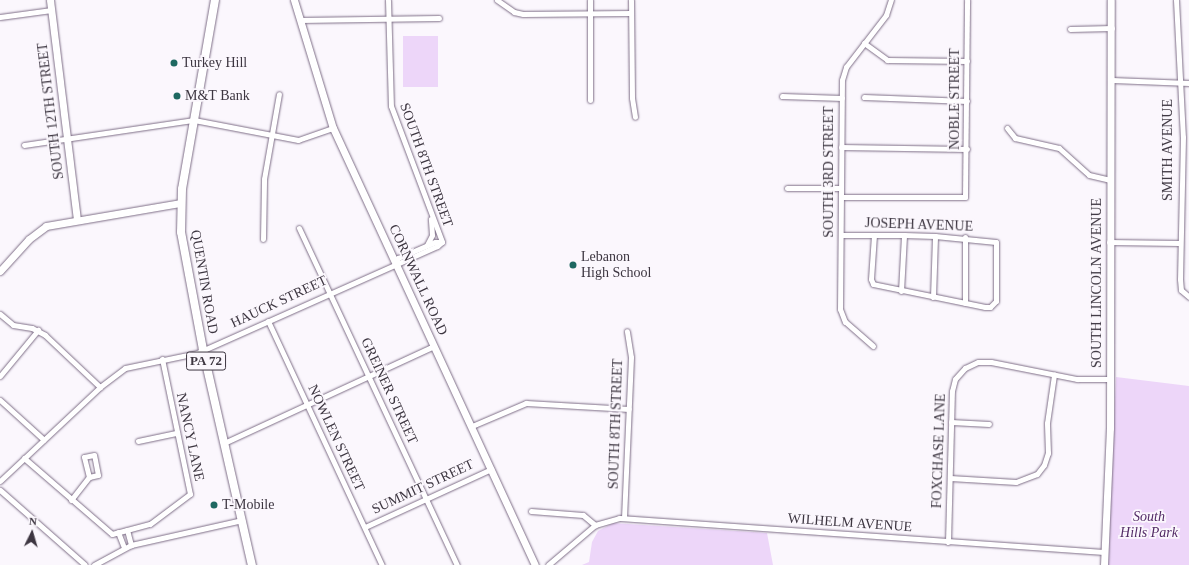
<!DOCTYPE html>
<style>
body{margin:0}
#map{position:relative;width:1189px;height:565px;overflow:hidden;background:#fbf7fd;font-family:"Times New Roman",serif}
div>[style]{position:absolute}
.green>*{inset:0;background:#edd6f9;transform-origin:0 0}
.roads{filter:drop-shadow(0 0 1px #7e6e87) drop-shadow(0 0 1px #7e6e87)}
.minor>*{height:5px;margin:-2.5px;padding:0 2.5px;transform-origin:2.5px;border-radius:2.5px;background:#fff}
.major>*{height:7px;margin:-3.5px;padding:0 3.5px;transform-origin:3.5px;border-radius:3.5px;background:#fff}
.highway>*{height:8px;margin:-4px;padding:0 4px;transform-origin:4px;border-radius:4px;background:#fff}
.dots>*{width:11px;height:11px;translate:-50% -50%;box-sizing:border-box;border:2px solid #fbf7fd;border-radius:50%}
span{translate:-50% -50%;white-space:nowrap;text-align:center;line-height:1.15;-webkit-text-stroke:3.5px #fbf7fd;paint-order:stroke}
.shield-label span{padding:1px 3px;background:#fbf7fd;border:1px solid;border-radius:3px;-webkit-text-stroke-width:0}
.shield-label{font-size:13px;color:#3d3641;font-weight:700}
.poi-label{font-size:14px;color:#3d3641}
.left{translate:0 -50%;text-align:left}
.street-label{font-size:14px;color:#3d3641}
.park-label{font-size:14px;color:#522a65;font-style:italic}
.north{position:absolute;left:12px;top:513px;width:40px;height:40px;-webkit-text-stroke:3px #fbf7fd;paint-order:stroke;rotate:5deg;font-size:11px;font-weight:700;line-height:16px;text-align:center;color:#3d3641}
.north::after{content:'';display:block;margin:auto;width:14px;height:18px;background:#3d3641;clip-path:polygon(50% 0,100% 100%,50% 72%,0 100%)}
</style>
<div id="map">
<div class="green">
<i style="left:403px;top:36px;width:35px;height:51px"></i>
<i style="clip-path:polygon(1116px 377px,1189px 386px,1189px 565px,1108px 565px)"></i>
<i style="clip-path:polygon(613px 523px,767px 533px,773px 565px,582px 565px,589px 562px,592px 542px,598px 531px)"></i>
</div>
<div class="roads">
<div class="minor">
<i style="left:388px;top:0;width:106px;rotate:88.4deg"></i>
<i style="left:391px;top:106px;width:145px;rotate:69.4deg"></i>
<i style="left:497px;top:0;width:21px;rotate:35deg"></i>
<i style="left:514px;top:12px;width:9px;rotate:13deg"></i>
<i style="left:523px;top:14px;width:108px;rotate:-0.5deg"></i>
<i style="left:631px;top:0;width:98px;rotate:89.4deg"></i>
<i style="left:632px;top:98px;width:19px;rotate:81deg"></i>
<i style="left:1176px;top:0;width:137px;rotate:87.1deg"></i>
<i style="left:1183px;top:137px;width:142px;rotate:91.2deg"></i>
<i style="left:1180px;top:279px;width:11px;rotate:85deg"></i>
<i style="left:1181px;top:290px;width:11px;rotate:41deg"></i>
<i style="left:0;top:17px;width:52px;rotate:-7.7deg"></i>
<i style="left:300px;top:20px;width:139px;rotate:-0.8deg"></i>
<i style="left:1070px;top:29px;width:42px;rotate:-1.4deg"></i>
<i style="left:864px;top:43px;width:29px;rotate:36deg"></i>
<i style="left:887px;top:60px;width:80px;rotate:0.7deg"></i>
<i style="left:1112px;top:80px;width:77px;rotate:2.2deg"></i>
<i style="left:782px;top:96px;width:60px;rotate:1.9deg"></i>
<i style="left:864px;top:97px;width:103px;rotate:2.2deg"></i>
<i style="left:590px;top:100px;width:100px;rotate:-90deg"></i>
<i style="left:1007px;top:128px;width:13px;rotate:51deg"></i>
<i style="left:1015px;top:138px;width:45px;rotate:12.8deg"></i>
<i style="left:1059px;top:148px;width:40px;rotate:42deg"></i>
<i style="left:1089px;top:175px;width:22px;rotate:13deg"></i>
<i style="left:24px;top:145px;width:172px;rotate:-8.4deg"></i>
<i style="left:194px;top:120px;width:106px;rotate:10.9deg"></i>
<i style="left:298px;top:140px;width:37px;rotate:-19deg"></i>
<i style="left:841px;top:147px;width:126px;rotate:0.9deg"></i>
<i style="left:787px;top:188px;width:54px"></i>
<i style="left:841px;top:197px;width:124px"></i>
<i style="left:965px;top:197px;width:197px;rotate:-89.4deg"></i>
<i style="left:299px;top:228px;width:372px;rotate:64.9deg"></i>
<i style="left:841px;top:235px;width:63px"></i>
<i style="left:904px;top:235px;width:31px;rotate:2deg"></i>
<i style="left:935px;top:236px;width:61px;rotate:5.6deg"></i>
<i style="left:996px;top:242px;width:59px;rotate:90deg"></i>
<i style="left:996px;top:301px;width:8px;rotate:135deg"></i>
<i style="left:990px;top:307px;width:5px;rotate:180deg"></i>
<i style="left:985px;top:307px;width:114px;rotate:-168.4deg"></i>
<i style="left:873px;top:284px;width:5px;rotate:-112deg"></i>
<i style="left:871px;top:279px;width:44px;rotate:-86.1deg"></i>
<i style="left:263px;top:239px;width:60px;rotate:-89deg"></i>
<i style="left:264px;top:179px;width:86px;rotate:-80deg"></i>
<i style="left:1109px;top:242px;width:70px;rotate:0.8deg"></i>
<i style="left:427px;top:245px;width:11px;rotate:-63deg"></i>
<i style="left:432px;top:235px;width:16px;rotate:-94deg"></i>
<i style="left:395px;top:262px;width:5px;rotate:-53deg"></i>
<i style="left:398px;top:258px;width:40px;rotate:-23.4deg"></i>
<i style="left:435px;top:242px;width:7px"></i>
<i style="left:901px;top:291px;width:56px;rotate:-86.9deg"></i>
<i style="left:933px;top:297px;width:61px;rotate:-88.1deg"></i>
<i style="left:965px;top:303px;width:66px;rotate:-90deg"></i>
<i style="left:0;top:314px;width:17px;rotate:40deg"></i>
<i style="left:13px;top:325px;width:19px;rotate:9deg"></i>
<i style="left:32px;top:328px;width:15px;rotate:28deg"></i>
<i style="left:45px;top:335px;width:76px;rotate:43.4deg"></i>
<i style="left:268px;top:321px;width:269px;rotate:65deg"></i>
<i style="left:873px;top:346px;width:37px;rotate:-139deg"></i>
<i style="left:845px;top:322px;width:14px;rotate:-111deg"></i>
<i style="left:840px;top:309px;width:229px;rotate:-89.5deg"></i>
<i style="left:842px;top:80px;width:14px;rotate:-73deg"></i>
<i style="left:846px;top:67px;width:66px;rotate:-52.4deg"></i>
<i style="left:886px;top:15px;width:16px;rotate:-72deg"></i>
<i style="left:0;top:376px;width:60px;rotate:-50.4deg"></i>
<i style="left:0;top:400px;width:59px;rotate:42.3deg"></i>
<i style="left:951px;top:422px;width:38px;rotate:3deg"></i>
<i style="left:472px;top:426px;width:59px;rotate:-23.1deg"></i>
<i style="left:526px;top:403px;width:103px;rotate:3.3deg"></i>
<i style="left:138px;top:441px;width:40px;rotate:-12deg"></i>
<i style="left:224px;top:443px;width:231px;rotate:-24.8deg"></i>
<i style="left:24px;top:458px;width:116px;rotate:40.8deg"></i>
<i style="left:112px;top:534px;width:39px;rotate:-15deg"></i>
<i style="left:150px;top:524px;width:50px;rotate:-36.9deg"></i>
<i style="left:190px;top:494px;width:138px;rotate:-101.7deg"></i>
<i style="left:950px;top:478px;width:66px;rotate:3.5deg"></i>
<i style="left:1016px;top:482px;width:22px;rotate:-21deg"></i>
<i style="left:1037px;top:474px;width:11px;rotate:-52deg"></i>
<i style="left:1044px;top:465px;width:13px;rotate:-72deg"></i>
<i style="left:1048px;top:453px;width:30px;rotate:-92deg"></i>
<i style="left:1047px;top:423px;width:49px;rotate:-81.7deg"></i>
<i style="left:0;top:481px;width:137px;rotate:-43.2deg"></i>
<i style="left:100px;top:387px;width:31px;rotate:-37deg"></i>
<i style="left:125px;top:368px;width:74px;rotate:-11.8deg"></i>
<i style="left:197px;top:353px;width:263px;rotate:-24deg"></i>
<i style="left:437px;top:246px;width:6px;rotate:-39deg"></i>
<i style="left:0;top:490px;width:113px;rotate:41.4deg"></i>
<i style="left:71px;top:500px;width:29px;rotate:-52deg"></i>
<i style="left:89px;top:477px;width:9px;rotate:-13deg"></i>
<i style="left:98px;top:475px;width:20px;rotate:-101deg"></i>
<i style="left:94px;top:455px;width:10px;rotate:169deg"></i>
<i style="left:84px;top:457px;width:21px;rotate:76deg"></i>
<i style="left:531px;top:511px;width:52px;rotate:4.4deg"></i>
<i style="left:583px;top:515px;width:16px;rotate:40deg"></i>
<i style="left:624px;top:518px;width:161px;rotate:-87.5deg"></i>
<i style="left:631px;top:357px;width:26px;rotate:-99deg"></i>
<i style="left:365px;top:527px;width:139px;rotate:-24.7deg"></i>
<i style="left:127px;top:530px;width:16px;rotate:75deg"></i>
<i style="left:118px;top:532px;width:17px;rotate:69deg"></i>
<i style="left:948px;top:542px;width:151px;rotate:-88.5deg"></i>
<i style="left:952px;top:391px;width:12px;rotate:-76deg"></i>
<i style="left:955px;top:379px;width:15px;rotate:-48deg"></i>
<i style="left:965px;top:368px;width:14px;rotate:-25deg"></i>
<i style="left:978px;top:362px;width:13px"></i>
<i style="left:991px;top:362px;width:88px;rotate:11.2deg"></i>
<i style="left:1077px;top:379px;width:33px"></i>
<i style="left:94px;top:565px;width:42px;rotate:-28.4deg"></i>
<i style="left:131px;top:545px;width:114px;rotate:-12.7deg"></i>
<i style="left:548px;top:565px;width:62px;rotate:-40.4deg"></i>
<i style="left:595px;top:525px;width:25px;rotate:-16deg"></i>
<i style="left:619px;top:518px;width:487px;rotate:4deg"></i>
</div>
<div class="major">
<i style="left:50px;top:0;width:221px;rotate:83deg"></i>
<i style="left:294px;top:0;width:134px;rotate:73.1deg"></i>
<i style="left:333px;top:128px;width:481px;rotate:65.2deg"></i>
<i style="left:0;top:271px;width:43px;rotate:-47.8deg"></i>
<i style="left:29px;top:239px;width:21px;rotate:-37deg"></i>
<i style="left:46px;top:226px;width:137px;rotate:-9.7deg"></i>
<i style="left:1104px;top:565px;width:137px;rotate:-87.5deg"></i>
<i style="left:1110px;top:428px;width:428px;rotate:-89.9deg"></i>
</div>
<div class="highway">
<i style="left:215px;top:0;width:192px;rotate:99.9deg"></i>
<i style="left:182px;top:189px;width:43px;rotate:91.3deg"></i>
<i style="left:181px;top:232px;width:120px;rotate:79.4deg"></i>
<i style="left:203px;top:350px;width:221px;rotate:77.2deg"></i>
</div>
</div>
<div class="dots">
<i style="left:174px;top:63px;background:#1e6861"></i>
<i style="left:177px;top:96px;background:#1e6861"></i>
<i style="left:573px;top:265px;background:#1e6861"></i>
<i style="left:214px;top:505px;background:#1e6861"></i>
</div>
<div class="shield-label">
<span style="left:206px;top:361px">PA 72</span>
</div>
<div class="poi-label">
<span class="left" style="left:182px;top:63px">Turkey Hill</span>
<span class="left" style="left:185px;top:96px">M&amp;T Bank</span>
<span class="left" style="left:581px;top:265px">Lebanon<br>High School</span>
<span class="left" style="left:222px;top:505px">T-Mobile</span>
</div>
<div class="street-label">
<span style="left:955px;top:99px;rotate:-90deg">NOBLE STREET</span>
<span style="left:51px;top:111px;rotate:-97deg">SOUTH 12TH STREET</span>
<span style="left:1168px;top:150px;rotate:-90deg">SMITH AVENUE</span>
<span style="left:426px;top:165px;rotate:70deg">SOUTH 8TH STREET</span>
<span style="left:829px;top:172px;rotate:-90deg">SOUTH 3RD STREET</span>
<span style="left:919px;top:225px;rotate:2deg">JOSEPH AVENUE</span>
<span style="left:418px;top:280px;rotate:65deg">CORNWALL ROAD</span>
<span style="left:204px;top:282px;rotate:80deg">QUENTIN ROAD</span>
<span style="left:1097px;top:283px;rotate:-90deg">SOUTH LINCOLN AVENUE</span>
<span style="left:279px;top:302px;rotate:-25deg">HAUCK STREET</span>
<span style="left:389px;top:391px;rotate:65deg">GREINER STREET</span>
<span style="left:616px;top:424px;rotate:-88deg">SOUTH 8TH STREET</span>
<span style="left:190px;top:437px;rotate:78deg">NANCY LANE</span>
<span style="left:336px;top:438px;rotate:65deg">NOWLEN STREET</span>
<span style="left:939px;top:451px;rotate:-88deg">FOXCHASE LANE</span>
<span style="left:423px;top:487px;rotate:-25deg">SUMMIT STREET</span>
<span style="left:850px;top:523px;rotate:4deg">WILHELM AVENUE</span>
</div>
<div class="park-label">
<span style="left:1149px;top:525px">South<br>Hills Park</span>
</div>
<div class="north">N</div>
</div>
